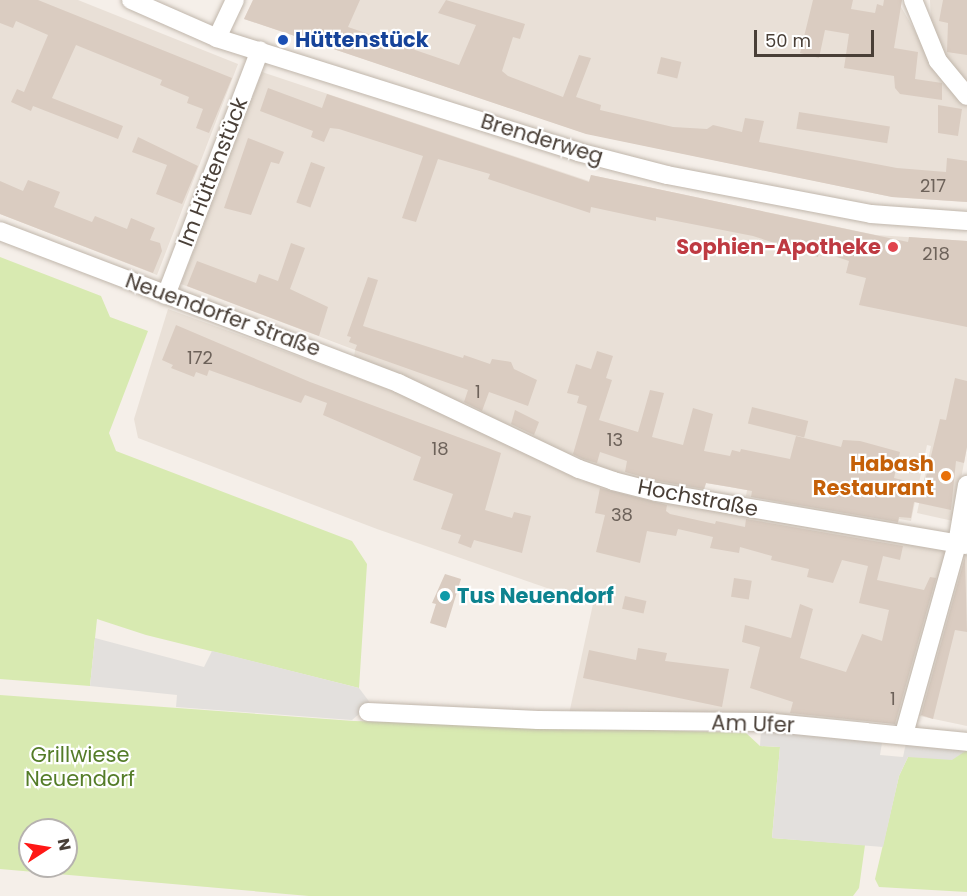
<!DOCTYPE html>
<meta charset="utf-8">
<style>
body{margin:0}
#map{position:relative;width:967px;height:896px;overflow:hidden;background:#f5efe9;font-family:Poppins,sans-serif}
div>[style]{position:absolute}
.residential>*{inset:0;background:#e9e0d7}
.green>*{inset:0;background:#d8eab1}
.parking>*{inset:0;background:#e3e0dd}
.building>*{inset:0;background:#daccc1;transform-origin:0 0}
.roads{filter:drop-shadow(0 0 2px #c0b6ab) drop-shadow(0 0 2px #c0b6ab)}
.minor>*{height:18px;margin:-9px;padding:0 9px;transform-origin:9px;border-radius:9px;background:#fff}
.dots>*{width:16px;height:16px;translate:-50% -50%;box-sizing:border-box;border:3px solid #fff;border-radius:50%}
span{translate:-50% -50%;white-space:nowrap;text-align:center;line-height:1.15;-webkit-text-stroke:4.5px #fff;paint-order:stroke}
.number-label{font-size:18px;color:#6d625a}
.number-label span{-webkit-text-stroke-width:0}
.transit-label{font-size:21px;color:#164399;font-weight:700}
.left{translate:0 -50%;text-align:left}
.street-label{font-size:21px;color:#493f37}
.health-label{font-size:21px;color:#be3a42;font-weight:700}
.right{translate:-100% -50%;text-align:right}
.food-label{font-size:21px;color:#c56008;font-weight:700}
.culture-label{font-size:21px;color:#0d838f;font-weight:700}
.park-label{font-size:21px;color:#547c28}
.north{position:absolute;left:18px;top:818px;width:60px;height:60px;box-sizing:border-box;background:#fff;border:2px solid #b6b2af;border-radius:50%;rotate:78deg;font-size:16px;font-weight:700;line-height:24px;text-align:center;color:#493f37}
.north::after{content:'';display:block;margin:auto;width:21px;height:27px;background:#ff1816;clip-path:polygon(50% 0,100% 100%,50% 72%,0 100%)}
.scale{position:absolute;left:754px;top:30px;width:120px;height:27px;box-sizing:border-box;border:3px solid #493f37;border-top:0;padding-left:8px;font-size:18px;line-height:21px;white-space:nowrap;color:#493f37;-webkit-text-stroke:4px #fff;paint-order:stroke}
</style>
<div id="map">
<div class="residential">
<i style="clip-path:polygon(0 0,78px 0,238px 64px,157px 275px,0 214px)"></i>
<i style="clip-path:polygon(253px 0,897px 0,945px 83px,967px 102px,967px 202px,892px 197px,584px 133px,244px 19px)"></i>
<i style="clip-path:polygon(930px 0,967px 0,967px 88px,950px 67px,931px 21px)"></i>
<i style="clip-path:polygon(262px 72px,589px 181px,591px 175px,876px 235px,967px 241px,967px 447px,953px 521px,917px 513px,931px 446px,927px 445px,911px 521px,899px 519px,897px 526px,746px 496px,747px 490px,706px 483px,704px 490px,658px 484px,595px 469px,394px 372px,354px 357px,355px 350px,181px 284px)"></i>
<i style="clip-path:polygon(168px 309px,407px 396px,582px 481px,870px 538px,871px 535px,947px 550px,898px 724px,754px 712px,569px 714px,593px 604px,377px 529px,138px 438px,134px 419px)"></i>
<i style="clip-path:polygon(962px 553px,967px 554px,967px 726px,915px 715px)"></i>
</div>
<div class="green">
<i style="clip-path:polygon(0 257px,101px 296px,110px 317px,148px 331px,109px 433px,116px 451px,352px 541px,367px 564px,359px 688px,146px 635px,97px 619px,90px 686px,0 679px)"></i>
<i style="clip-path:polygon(evenodd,0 695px,354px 721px,746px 733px,760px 746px,780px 747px,772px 838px,865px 845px,859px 888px,853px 896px,309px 896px,0 869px,0 695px,30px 830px,66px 830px,66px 866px,30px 866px,30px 830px)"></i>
<i style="clip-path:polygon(967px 750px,967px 892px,879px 887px,875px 879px,899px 776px,908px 757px)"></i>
</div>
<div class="parking">
<i style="clip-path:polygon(95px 638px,204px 667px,212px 651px,359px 688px,371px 704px,352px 720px,176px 707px,177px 695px,90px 686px)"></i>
<i style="clip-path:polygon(761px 729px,882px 743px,880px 755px,903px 757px,906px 743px,967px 750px,952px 760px,908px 757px,899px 776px,883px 847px,772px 838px,780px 747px,760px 746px)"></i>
</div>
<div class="building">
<i style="clip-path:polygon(0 0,38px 0,232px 78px,209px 133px,196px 128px,203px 109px,187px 103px,189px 97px,160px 85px,162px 80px,76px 45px,52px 98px,123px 126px,118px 139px,33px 106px,31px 111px,11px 102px,17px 89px,24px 92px,48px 35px,16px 21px,13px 28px,0 23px)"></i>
<i style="clip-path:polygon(253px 0,360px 0,348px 27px,459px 65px,476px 25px,438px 13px,446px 0,525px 24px,520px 39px,513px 37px,502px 71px,508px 76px,563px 97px,579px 55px,591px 58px,576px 97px,601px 105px,600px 110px,673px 127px,707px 129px,713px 125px,742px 132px,745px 118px,764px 121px,759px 142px,897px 168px,946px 172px,947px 158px,967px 161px,967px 202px,892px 197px,586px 134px,244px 19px)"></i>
<i style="clip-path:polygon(813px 0,853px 0,851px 9px,875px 13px,877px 4px,883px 6px,884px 0,902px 0,894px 48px,918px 52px,915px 79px,942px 83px,942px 100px,900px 94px,895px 88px,894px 76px,844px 68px,849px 34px,825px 30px,819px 58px,800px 53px)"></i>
<i style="clip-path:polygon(943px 0,967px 0,967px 55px,947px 52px,948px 23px,939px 21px)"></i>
<i style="left:661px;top:57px;width:21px;height:17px;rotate:14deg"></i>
<i style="clip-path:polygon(268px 88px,322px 108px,327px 94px,589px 182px,591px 175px,908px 242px,909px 237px,967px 241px,967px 327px,859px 305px,866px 278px,846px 273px,849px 261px,819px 251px,818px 257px,753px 236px,656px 217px,656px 221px,591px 207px,590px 213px,488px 179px,490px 174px,438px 159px,416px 222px,402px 218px,423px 156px,339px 129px,330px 128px,324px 142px,311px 137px,313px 131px,260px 111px)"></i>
<i style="clip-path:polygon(938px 105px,962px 109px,958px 136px,938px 133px)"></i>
<i style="left:799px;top:112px;width:92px;height:17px;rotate:9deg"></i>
<i style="clip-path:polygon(138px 137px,198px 166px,182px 204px,156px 194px,167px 165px,132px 152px)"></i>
<i style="clip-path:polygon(248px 138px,284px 152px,279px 164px,271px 162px,251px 215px,224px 208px)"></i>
<i style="left:311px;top:162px;width:15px;height:43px;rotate:20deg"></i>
<i style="clip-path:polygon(28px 180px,60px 192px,54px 207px,92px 222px,95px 216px,127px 229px,131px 218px,155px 228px,150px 240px,160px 243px,162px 251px,153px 273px,0 214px,0 181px,23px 191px)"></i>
<i style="clip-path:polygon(291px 243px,305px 248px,290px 289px,328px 307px,319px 336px,187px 286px,197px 261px,256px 283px,259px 274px,278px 281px)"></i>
<i style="clip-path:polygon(368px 277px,378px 280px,363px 326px,463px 358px,464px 355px,490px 364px,492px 359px,511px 362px,514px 369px,537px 380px,528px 406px,489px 392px,482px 411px,464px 402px,468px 390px,355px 350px,357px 345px,349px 342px,351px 337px,347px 336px)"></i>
<i style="clip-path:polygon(176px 325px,310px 382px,501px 453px,485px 510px,512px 518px,514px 512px,531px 516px,522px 553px,474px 540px,471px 548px,458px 543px,461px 535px,441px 529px,453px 494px,413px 480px,421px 457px,323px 415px,327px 403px,305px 395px,301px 403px,209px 370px,207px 376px,196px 372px,194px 377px,171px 368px,173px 365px,162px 360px)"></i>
<i style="clip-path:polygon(597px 351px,613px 356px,606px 378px,612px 380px,599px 420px,638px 432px,650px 390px,664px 393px,652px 437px,683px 445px,693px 408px,713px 414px,704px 451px,730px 456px,732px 450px,740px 452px,741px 449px,790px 459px,796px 436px,841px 447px,843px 440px,860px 441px,900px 452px,894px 478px,924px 485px,940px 419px,946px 420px,955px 378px,967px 381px,967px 447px,964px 463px,956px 461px,951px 510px,914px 502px,911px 518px,899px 517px,898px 522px,751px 497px,752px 491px,730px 487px,706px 483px,704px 489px,658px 481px,625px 472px,627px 461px,600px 452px,597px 463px,583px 459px,573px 454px,587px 406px,577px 403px,579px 396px,567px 393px,576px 364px,591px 369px)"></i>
<i style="left:752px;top:407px;width:58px;height:17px;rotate:14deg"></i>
<i style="clip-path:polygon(515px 410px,539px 422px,534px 435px,511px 424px)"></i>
<i style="clip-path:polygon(600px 488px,667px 505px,666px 511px,670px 514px,715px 524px,716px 521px,745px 527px,746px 519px,903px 546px,900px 560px,883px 556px,877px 580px,924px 590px,930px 577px,936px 578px,895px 724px,790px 713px,793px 702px,750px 688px,760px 647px,742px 642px,745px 625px,791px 638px,800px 604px,813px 609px,800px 658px,846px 672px,862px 634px,882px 641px,889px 610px,859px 603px,868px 566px,842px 560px,833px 583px,807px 577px,809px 569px,771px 560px,772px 556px,740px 547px,739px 553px,710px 548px,713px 537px,678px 529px,676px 536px,647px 531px,640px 563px,596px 552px,605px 515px,595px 513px)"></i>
<i style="clip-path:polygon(965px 557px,967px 632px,955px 630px,933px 719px,921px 715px)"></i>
<i style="clip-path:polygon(445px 574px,461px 579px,446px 628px,430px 623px,436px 604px,432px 603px)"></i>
<i style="left:734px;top:578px;width:18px;height:19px;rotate:9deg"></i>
<i style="left:625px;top:596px;width:22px;height:13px;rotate:13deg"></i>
<i style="clip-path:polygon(638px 648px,667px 653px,665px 661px,729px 669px,722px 707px,583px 678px,589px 650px,636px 660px)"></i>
</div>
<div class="roads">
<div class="minor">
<i style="left:131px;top:0;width:94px;rotate:23.8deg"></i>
<i style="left:217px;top:38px;width:379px;rotate:17.5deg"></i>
<i style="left:578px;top:152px;width:92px;rotate:14.5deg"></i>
<i style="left:667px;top:175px;width:208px;rotate:10.8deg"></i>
<i style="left:871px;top:214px;width:96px;rotate:4.2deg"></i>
<i style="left:913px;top:0;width:66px;rotate:67.7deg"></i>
<i style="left:938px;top:61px;width:45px;rotate:50.4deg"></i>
<i style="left:217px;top:38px;width:42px;rotate:-64.7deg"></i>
<i style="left:0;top:231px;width:426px;rotate:20.9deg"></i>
<i style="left:398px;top:383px;width:200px;rotate:25.4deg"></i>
<i style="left:579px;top:469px;width:36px;rotate:19deg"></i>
<i style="left:613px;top:481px;width:44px;rotate:14.3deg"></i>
<i style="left:656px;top:492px;width:315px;rotate:9.7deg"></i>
<i style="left:166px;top:295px;width:262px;rotate:-69deg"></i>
<i style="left:368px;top:712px;width:170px;rotate:2.7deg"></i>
<i style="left:538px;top:720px;width:226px;rotate:0.5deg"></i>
<i style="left:764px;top:722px;width:204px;rotate:5.6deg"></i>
<i style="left:904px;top:734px;width:197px;rotate:-74.4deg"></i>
<i style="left:957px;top:544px;width:60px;rotate:-80.4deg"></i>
</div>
</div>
<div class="dots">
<i style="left:283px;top:40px;background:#1a4fb4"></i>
<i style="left:893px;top:247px;background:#e0444e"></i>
<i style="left:946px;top:476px;background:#e8710a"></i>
<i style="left:445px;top:596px;background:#0f9aa8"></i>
</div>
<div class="number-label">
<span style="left:933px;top:186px">217</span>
<span style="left:936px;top:254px">218</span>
<span style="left:200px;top:358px">172</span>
<span style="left:478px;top:392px">1</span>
<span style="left:615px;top:440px">13</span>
<span style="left:440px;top:449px">18</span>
<span style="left:622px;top:515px">38</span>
<span style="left:893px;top:699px">1</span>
</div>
<div class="transit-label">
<span class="left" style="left:295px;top:40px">Hüttenstück</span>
</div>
<div class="street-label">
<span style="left:542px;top:139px;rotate:17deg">Brenderweg</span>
<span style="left:213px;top:172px;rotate:-69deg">Im Hüttenstück</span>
<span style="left:223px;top:315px;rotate:20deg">Neuendorfer Straße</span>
<span style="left:698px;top:498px;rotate:11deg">Hochstraße</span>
<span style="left:753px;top:724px;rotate:2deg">Am Ufer</span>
</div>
<div class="health-label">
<span class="right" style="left:881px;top:247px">Sophien-Apotheke</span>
</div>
<div class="food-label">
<span class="right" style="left:934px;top:476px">Habash<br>Restaurant</span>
</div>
<div class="culture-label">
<span class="left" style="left:457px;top:596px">Tus Neuendorf</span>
</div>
<div class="park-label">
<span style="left:80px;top:767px">Grillwiese<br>Neuendorf</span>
</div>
<div class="north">N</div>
<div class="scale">50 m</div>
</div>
